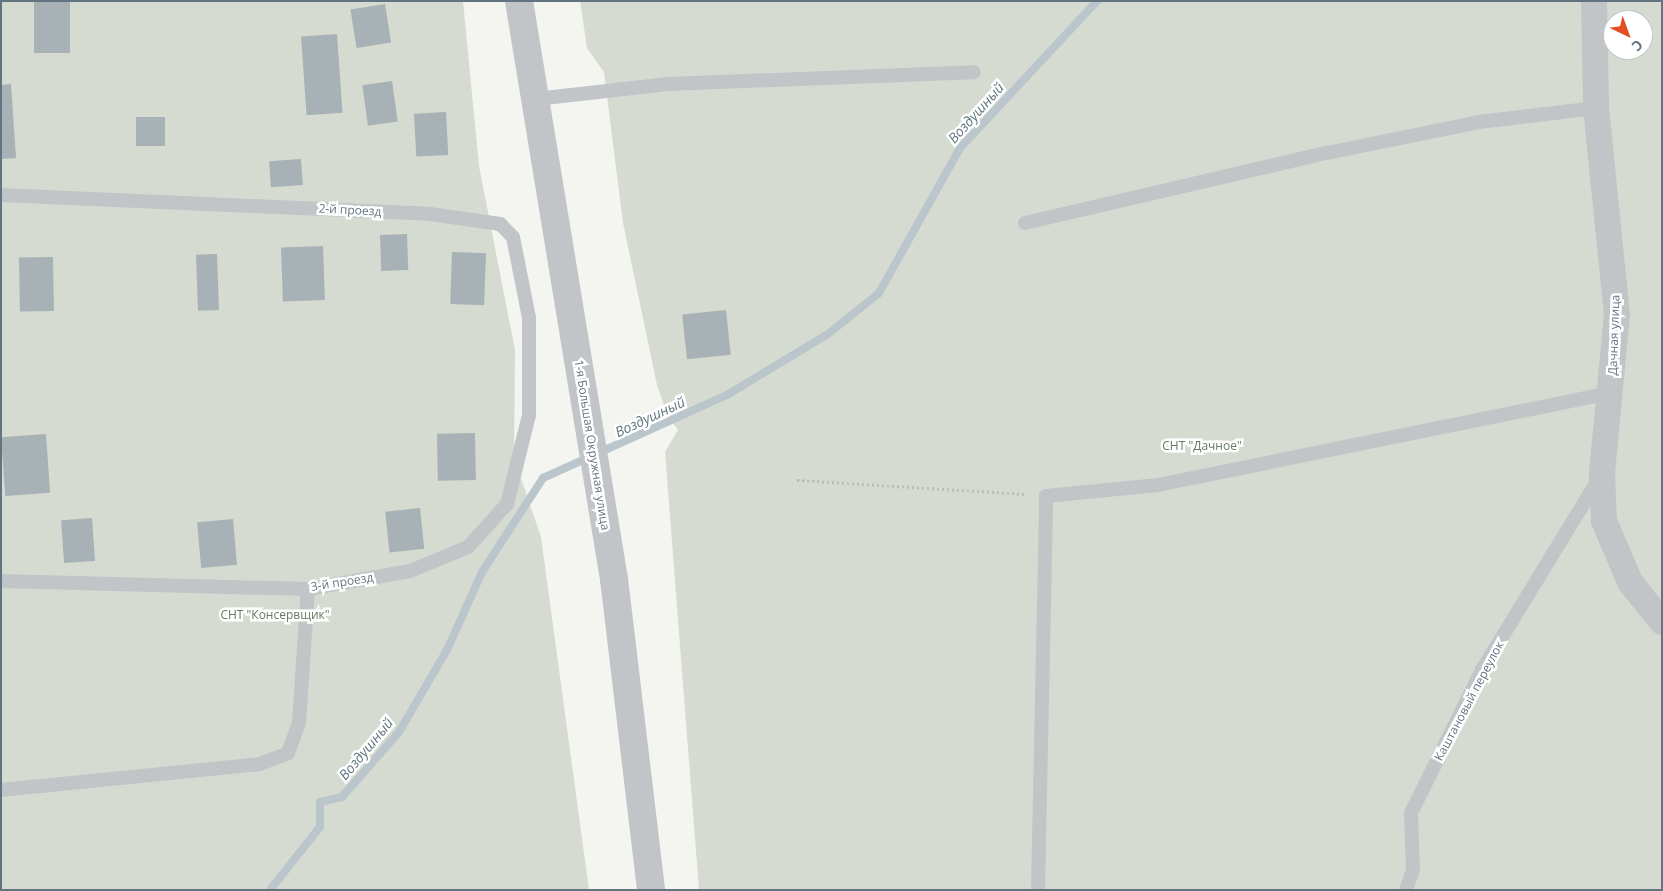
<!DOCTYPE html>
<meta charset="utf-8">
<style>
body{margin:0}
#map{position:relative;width:1663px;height:891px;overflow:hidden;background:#f4f4f0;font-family:"Open Sans",sans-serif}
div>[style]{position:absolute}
.green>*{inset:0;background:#d5dbd1}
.stream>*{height:8px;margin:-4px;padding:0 4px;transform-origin:4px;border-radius:4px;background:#bac6cb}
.building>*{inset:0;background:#a8b1b5;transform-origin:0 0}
.path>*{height:3px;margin-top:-1.5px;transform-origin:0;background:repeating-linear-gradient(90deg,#bbbdbf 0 2.5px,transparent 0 5px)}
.service>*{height:14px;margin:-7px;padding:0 7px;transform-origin:7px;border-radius:7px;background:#c1c5c8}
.minor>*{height:26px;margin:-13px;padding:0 13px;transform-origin:13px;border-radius:13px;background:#c1c5c8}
.tertiary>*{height:28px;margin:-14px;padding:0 14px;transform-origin:14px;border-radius:14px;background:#c1c5c8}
span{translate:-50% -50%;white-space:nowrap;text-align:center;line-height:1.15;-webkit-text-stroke:5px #fff;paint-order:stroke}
.street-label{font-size:12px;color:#637481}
.park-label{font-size:12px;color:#667962}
.water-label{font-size:14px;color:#5f767f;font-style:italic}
.frame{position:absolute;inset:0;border:2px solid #637481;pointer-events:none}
.north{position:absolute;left:1603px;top:10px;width:50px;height:50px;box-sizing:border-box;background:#fff;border:1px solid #c1c7cd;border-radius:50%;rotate:138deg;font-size:14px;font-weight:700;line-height:20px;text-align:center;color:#637481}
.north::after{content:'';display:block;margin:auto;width:18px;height:22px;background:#e44e21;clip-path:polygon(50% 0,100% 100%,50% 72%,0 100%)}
</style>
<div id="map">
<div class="green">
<i style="clip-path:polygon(1px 1px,463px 1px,479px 166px,515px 350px,514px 458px,541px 537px,589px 890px,1px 890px)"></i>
<i style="clip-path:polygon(evenodd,580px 1px,1662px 1px,1662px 890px,699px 890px,665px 452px,678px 430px,668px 417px,657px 385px,623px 223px,604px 72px,587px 48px,580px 1px,1613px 20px,1643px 20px,1643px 50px,1613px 50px,1613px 20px)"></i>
</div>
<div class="stream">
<i style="left:270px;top:890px;width:80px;rotate:-51.6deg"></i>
<i style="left:320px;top:827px;width:25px;rotate:-90deg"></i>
<i style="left:320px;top:802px;width:23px;rotate:-13deg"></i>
<i style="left:342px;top:797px;width:86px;rotate:-48.8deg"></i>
<i style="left:399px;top:732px;width:95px;rotate:-59.7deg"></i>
<i style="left:447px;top:650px;width:85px;rotate:-65.8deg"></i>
<i style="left:482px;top:572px;width:112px;rotate:-57deg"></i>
<i style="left:543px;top:478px;width:202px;rotate:-24.3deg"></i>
<i style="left:727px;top:395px;width:118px;rotate:-31.1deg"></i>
<i style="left:828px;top:334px;width:65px;rotate:-38.8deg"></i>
<i style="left:879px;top:293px;width:166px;rotate:-60.8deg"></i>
<i style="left:960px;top:148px;width:201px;rotate:-47deg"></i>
</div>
<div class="building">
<i style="left:34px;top:1px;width:36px;height:52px"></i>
<i style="left:385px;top:4px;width:39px;height:35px;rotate:81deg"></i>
<i style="left:337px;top:34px;width:79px;height:36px;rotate:86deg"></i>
<i style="left:392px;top:81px;width:41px;height:30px;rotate:82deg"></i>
<i style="clip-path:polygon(11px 84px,16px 158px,1px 159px,1px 85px)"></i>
<i style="left:446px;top:112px;width:43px;height:32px;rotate:87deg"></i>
<i style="left:136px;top:117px;width:29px;height:29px"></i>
<i style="left:301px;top:159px;width:26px;height:32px;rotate:86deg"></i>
<i style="left:407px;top:234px;width:36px;height:27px;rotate:88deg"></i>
<i style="left:323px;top:246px;width:54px;height:42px;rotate:88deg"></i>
<i style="left:452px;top:252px;width:34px;height:52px;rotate:2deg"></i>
<i style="left:217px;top:254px;width:56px;height:21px;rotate:88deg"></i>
<i style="left:53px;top:257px;width:54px;height:34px;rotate:89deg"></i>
<i style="left:726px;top:310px;width:45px;height:44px;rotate:84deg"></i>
<i style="left:475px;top:433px;width:47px;height:38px;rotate:89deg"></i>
<i style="left:46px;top:434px;width:59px;height:45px;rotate:86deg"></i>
<i style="left:420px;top:508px;width:41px;height:35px;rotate:84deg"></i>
<i style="left:92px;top:518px;width:43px;height:31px;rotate:86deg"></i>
<i style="left:233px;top:519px;width:46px;height:36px;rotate:85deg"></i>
</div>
<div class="path">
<i style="left:797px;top:480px;width:228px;rotate:3.5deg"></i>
</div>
<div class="service">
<i style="left:536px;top:99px;width:133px;rotate:-6.5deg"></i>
<i style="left:668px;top:84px;width:306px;rotate:-2.2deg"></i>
<i style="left:1px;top:195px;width:429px;rotate:2.5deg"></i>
<i style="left:430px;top:214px;width:71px;rotate:8.1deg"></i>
<i style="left:500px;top:224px;width:18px;rotate:45deg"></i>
<i style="left:513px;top:237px;width:83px;rotate:78.8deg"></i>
<i style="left:529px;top:318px;width:97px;rotate:90deg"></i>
<i style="left:529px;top:415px;width:92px;rotate:103.9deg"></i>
<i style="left:507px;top:504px;width:58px;rotate:132.2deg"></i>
<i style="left:468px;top:547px;width:63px;rotate:157.5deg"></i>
<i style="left:410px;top:571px;width:104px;rotate:170deg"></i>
<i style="left:308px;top:589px;width:307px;rotate:-178.5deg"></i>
<i style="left:1025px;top:223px;width:310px;rotate:-13.1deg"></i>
<i style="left:1327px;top:153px;width:155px;rotate:-11.5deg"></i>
<i style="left:1479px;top:122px;width:118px;rotate:-6.8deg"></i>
<i style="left:1px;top:790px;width:260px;rotate:-5.7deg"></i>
<i style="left:260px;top:764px;width:30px;rotate:-21deg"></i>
<i style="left:288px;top:753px;width:32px;rotate:-70deg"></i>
<i style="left:299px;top:723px;width:134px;rotate:-86.2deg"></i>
<i style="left:1038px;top:890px;width:394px;rotate:-88.8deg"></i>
<i style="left:1046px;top:496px;width:113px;rotate:-5.6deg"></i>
<i style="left:1158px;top:485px;width:463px;rotate:-11.5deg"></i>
<i style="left:1406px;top:890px;width:21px;rotate:-71deg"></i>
<i style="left:1413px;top:870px;width:57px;rotate:-92deg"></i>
<i style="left:1411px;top:813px;width:160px;rotate:-63.6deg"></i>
<i style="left:1482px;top:670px;width:225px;rotate:-58.6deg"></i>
</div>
<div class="minor">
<i style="left:1594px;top:1px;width:107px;rotate:88.9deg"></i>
<i style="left:1596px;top:108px;width:207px;rotate:84.2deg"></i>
<i style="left:1617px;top:314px;width:160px;rotate:95.4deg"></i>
<i style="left:1602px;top:473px;width:48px;rotate:87.6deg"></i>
<i style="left:1604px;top:521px;width:66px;rotate:66.9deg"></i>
<i style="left:1630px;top:582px;width:51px;rotate:51.3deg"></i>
</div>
<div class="tertiary">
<i style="left:519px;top:1px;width:586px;rotate:80.67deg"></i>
<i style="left:614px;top:579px;width:313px;rotate:83.2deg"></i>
</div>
<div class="street-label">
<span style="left:350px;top:210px;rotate:3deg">2-й проезд</span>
<span style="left:1614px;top:335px;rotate:-88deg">Дачная улица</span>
<span style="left:592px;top:445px;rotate:81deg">1-я Большая Окружная улица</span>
<span style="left:342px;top:582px;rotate:-9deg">3-й проезд</span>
<span style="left:1469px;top:701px;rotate:-62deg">Каштановый переулок</span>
</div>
<div class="park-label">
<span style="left:1202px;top:446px">СНТ "Дачное"</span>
<span style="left:275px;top:615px">СНТ "Консервщик"</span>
</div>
<div class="water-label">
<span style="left:976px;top:113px;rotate:-48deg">Воздушный</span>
<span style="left:650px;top:417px;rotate:-25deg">Воздушный</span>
<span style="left:366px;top:749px;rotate:-50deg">Воздушный</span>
</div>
<div class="frame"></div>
<div class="north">С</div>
</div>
